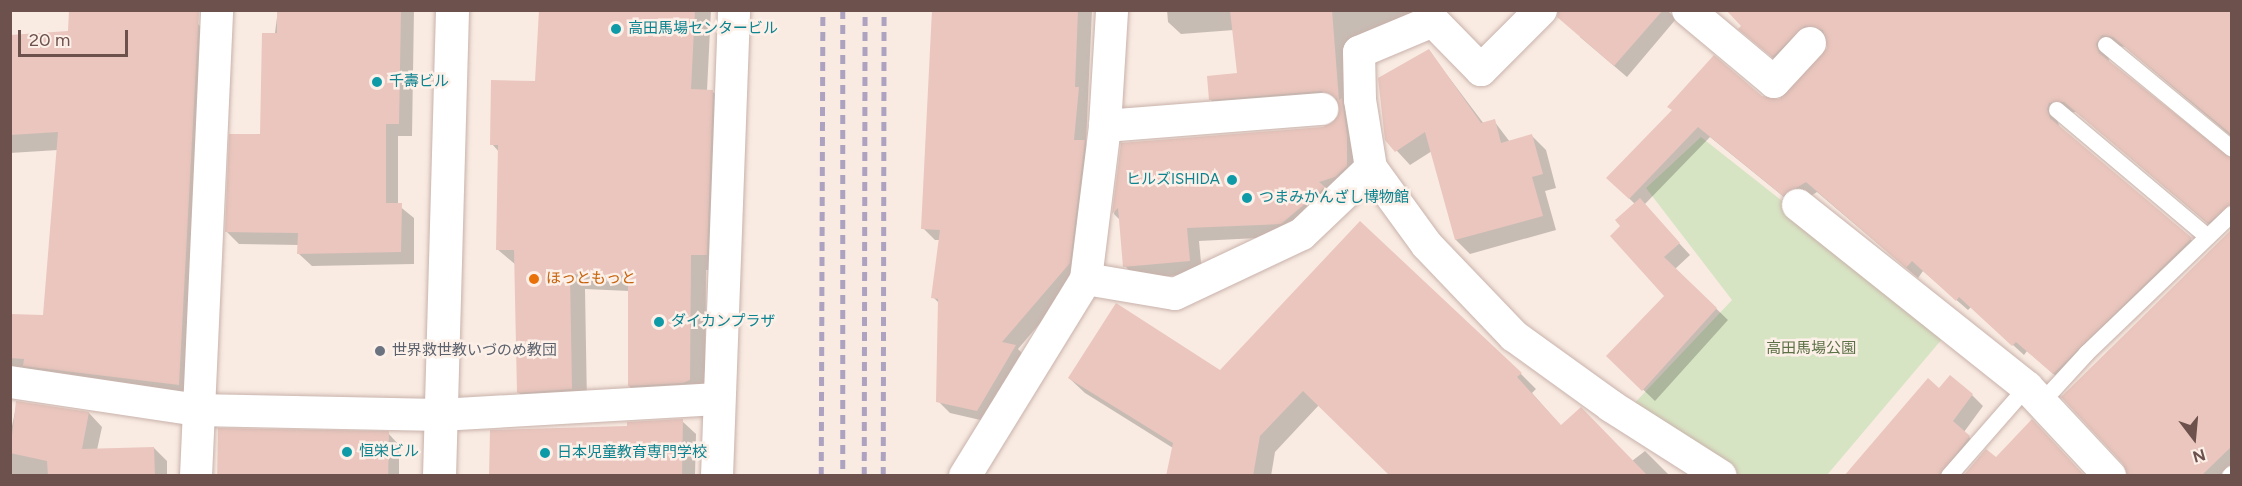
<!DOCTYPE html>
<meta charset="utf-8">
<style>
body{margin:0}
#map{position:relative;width:2242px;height:486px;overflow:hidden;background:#f9ebe2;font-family:Figtree,"Noto Sans JP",sans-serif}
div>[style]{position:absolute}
.green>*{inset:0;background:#d7e4c3}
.shadow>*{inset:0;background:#0003}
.building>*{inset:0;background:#eac6be;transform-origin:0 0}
.roads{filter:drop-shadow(0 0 2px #c8b2ab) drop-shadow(0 0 2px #c8b2ab)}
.lane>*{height:16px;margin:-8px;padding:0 8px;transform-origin:8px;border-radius:8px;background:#fff}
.street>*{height:32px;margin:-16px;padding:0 16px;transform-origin:16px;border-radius:16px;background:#fff}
.secondary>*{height:33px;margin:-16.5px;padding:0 16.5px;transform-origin:16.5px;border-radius:16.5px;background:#fff}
.rail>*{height:4.5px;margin-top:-2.25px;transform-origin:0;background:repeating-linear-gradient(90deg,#ada3c0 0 9px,transparent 0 15px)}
.dots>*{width:16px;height:16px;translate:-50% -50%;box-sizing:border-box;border:3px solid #fcf0e8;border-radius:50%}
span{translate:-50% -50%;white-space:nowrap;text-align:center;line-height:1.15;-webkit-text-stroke:5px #fcf0e8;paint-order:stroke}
.culture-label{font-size:15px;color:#0d838f}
.left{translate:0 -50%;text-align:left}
.right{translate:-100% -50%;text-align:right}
.food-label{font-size:15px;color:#c56008}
.park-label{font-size:15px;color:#5c7146}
.worship-label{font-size:15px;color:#5b616d}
.frame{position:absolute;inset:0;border:12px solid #6d514c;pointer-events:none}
.north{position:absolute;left:2164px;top:408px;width:60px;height:60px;-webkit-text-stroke:4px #fcf0e8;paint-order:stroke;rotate:164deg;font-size:16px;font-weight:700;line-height:24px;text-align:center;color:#6d514c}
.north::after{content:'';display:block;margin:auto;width:21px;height:27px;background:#6d514c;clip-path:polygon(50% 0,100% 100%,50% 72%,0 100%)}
.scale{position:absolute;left:18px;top:30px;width:110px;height:27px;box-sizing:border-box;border:3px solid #6d514c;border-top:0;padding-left:8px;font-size:18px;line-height:21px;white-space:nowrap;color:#6d514c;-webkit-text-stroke:4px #fcf0e8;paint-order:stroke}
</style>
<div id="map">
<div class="green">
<i style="clip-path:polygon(1701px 137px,1948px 332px,1827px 475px,1739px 475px,1727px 464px,1629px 409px,1732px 300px,1646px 188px)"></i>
</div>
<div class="shadow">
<i style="clip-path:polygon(278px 10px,414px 10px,412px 136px,398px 136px,398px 205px,414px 218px,414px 264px,312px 266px,299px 254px,299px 245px,239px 244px,227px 232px,261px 136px)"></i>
<i style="clip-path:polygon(541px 10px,711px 10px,707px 91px,712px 91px,728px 107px,722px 270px,706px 270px,705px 395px,645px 401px,629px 386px,629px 291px,585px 289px,587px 404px,534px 408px,518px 392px,516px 265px,497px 249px,500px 153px,492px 144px,537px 82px)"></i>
<i style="clip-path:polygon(939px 10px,1092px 10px,1086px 143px,1096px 154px,1081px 275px,1018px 349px,1027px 358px,989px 422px,950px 413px,938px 401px,940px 304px,933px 297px,940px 240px,935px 240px,923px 228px)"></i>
<i style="clip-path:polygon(1167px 10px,1436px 10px,1346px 44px,1360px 179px,1295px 236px,1199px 241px,1202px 273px,1138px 279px,1125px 266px,1120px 220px,1114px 214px,1122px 144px,1324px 128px,1334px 125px,1342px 108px,1335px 103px,1223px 112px,1210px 99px,1238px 75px,1234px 30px,1181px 34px,1168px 22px)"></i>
<i style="clip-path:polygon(1581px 10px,1667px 10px,1676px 19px,1627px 77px,1580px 37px)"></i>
<i style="clip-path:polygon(2232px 10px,2232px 137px,2125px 47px,2114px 45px,2108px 50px,2109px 63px,2232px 159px,2232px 222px,2219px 233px,2076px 112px,2060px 113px,2057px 120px,2060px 128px,2202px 249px,2065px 384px,2027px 351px,2024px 355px,1971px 307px,1968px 310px,1923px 271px,1918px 278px,1817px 192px,1795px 206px,1710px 137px,1644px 205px,1690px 255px,1675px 269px,1728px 320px,1655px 401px,1608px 356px,1666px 296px,1623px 226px,1635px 204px,1608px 178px,1673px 111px,1762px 97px,1780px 101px,1829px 47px,1826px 38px,1817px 36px,1784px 67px,1751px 39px,1743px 26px)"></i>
<i style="clip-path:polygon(198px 24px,215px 42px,196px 402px,10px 375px,10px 315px,45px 317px,58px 150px,10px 153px,10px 36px)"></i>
<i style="clip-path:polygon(1429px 51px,1484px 124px,1494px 121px,1510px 142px,1532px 136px,1546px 150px,1556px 188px,1545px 191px,1556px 230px,1470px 254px,1456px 240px,1432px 151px,1410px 165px,1386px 139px)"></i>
<i style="clip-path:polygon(2232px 231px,2232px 476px,2128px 476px)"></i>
<i style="clip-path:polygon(1221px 371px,1521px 374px,1536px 389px,1532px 393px,1562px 427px,1632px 461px,1645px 451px,1670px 476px,1392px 476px,1319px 405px,1275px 452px,1271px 476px,1168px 476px,1173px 448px,1085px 393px,1069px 378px)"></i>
<i style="clip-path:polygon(1940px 390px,1972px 395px,1983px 406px,1964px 432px,1980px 448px,1956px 476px,1846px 476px)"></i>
<i style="clip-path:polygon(17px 403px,89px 413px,102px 427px,97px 450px,154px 448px,167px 461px,167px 476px,10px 476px,10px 435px)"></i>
<i style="clip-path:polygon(682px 421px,696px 434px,695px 476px,490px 476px)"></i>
<i style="clip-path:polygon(388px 433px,399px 445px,399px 476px,220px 476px)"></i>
</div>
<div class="building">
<i style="clip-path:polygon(69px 10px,199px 10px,179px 385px,23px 366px,24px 359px,10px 358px,10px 314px,43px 315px,58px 132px,10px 135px,10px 35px,68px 31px)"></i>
<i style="clip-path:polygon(277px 10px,401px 10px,399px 124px,386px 124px,386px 203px,402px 203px,401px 252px,297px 254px,298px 233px,225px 232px,229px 134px,260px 134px,262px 33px,277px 33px)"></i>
<i style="clip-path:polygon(539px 10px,695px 10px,691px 89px,713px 90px,707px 255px,691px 255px,690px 380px,683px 383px,628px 386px,628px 276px,570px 274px,572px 389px,517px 393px,514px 250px,496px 250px,498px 145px,490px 145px,491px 80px,535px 81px)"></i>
<i style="clip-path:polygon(932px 10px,1078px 10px,1075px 87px,1079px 87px,1074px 140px,1085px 140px,1070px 263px,1002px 342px,1016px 345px,977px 411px,936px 402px,938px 299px,931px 298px,940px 230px,921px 229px)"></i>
<i style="clip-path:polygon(1230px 10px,1332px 10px,1339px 100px,1342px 98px,1347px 135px,1347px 166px,1335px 177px,1319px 182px,1325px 187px,1281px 224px,1187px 228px,1190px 261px,1123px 267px,1118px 208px,1112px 214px,1121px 143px,1323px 127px,1338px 116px,1337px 99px,1321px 91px,1209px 100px,1207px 76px,1237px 73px)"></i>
<i style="clip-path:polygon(1558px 10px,1663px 10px,1614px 66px,1557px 17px)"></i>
<i style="clip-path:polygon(1726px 10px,2232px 10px,2232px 135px,2113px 37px,2102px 35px,2096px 44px,2099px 53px,2232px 159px,2232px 204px,2208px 223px,2064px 102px,2049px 103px,2047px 109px,2050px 118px,2192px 238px,2053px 374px,2016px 342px,2012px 346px,1959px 297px,1956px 301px,1912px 261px,1906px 268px,1806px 182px,1783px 196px,1698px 127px,1629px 199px,1606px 178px,1672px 110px,1667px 107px,1714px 55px,1762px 96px,1779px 99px,1827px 48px,1823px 30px,1805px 26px,1772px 57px,1738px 29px,1741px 26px)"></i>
<i style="clip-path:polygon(1429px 49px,1481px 123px,1495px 119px,1501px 143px,1532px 134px,1543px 174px,1532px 177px,1543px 216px,1455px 240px,1425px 132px,1395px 152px,1385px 140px,1378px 78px)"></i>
<i style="clip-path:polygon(1640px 198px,1680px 243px,1664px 257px,1717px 308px,1642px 391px,1606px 356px,1664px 296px,1610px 236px,1620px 226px,1615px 220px)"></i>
<i style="clip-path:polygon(1360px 221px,1522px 373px,1517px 377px,1561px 425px,1581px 407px,1648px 476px,1390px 476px,1303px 391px,1260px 436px,1253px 476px,1166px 476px,1173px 443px,1068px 378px,1116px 303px,1220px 370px)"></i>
<i style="clip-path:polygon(2232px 229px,2232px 446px,2201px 476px,2127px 476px,2123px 464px,2061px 397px)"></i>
<i style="clip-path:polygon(1950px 375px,1973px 394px,1953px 421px,1970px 436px,1939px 476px,1844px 476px,1928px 378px,1939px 388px)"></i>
<i style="clip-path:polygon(16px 401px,89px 412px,82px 449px,154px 447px,155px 476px,48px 476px,47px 461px,10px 453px)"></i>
<i style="clip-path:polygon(683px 419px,682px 476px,489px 476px,490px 430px,627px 426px,627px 422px)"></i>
<i style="clip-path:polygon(2032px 419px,2085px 476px,1963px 476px,1986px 449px,1996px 457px)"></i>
<i style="left:218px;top:428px;width:171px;height:48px;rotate:1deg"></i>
</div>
<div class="roads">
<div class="lane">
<i style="left:2106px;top:45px;width:163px;rotate:39.5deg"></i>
<i style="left:2057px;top:110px;width:197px;rotate:40.1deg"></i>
<i style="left:2043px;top:401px;width:65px;rotate:-47.5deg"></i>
<i style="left:2087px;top:353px;width:201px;rotate:-43.8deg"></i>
<i style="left:1949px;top:476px;width:118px;rotate:-48.8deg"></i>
<i style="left:2230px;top:476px;width:3px;rotate:-45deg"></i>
</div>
<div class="street">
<i style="left:1541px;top:10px;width:85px;rotate:135deg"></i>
<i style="left:1481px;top:70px;width:69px;rotate:-134.4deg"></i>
<i style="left:1433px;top:21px;width:80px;rotate:157.3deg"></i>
<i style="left:1359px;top:52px;width:48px;rotate:88.8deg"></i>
<i style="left:1360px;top:100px;width:69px;rotate:80.8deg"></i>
<i style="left:1371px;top:168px;width:95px;rotate:54deg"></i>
<i style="left:1427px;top:245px;width:126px;rotate:46.3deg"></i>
<i style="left:1514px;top:336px;width:120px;rotate:35.8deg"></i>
<i style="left:1611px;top:406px;width:130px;rotate:32.5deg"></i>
<i style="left:1688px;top:10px;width:112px;rotate:39.9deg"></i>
<i style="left:1774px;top:82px;width:53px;rotate:-47.3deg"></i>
<i style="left:1105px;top:126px;width:218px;rotate:-4.5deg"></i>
<i style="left:1798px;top:205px;width:293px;rotate:38.5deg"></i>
<i style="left:2027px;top:387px;width:122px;rotate:47deg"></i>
<i style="left:1086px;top:279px;width:90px;rotate:9.6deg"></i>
<i style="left:1175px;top:294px;width:140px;rotate:-25.3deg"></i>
<i style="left:1302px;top:234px;width:95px;rotate:-43.7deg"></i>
<i style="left:10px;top:382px;width:189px;rotate:8.5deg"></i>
<i style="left:197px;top:410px;width:243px;rotate:1.2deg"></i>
<i style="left:440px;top:415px;width:278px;rotate:-3.3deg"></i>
<i style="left:196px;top:476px;width:466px;rotate:-87.4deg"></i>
<i style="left:717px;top:476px;width:466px;rotate:-87.9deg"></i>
<i style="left:965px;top:476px;width:231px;rotate:-58.4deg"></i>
<i style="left:1086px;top:279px;width:154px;rotate:-82.9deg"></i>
<i style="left:1105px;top:126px;width:116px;rotate:-86.5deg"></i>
</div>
<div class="secondary">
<i style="left:439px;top:476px;width:466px;rotate:-88.4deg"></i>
</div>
</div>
<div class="rail">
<i style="left:843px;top:10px;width:466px;rotate:90deg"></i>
<i style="left:821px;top:476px;width:466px;rotate:-89.8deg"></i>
<i style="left:864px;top:476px;width:466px;rotate:-89.9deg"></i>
<i style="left:883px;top:476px;width:466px;rotate:-89.9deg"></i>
</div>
<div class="dots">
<i style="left:616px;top:29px;background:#0f9aa8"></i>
<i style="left:377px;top:82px;background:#0f9aa8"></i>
<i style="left:1232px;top:180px;background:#0f9aa8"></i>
<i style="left:1247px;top:198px;background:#0f9aa8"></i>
<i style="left:534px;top:279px;background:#e8710a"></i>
<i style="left:659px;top:322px;background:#0f9aa8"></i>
<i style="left:380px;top:351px;background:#6b7280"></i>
<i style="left:347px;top:452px;background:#0f9aa8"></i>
<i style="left:545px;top:453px;background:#0f9aa8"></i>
</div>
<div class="culture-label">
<span class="left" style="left:628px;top:29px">高田馬場センタービル</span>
<span class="left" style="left:389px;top:82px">千壽ビル</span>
<span class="right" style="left:1220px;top:180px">ヒルズISHIDA</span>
<span class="left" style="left:1259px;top:198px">つまみかんざし博物館</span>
<span class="left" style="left:671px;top:322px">ダイカンプラザ</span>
<span class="left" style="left:359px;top:452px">恒栄ビル</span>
<span class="left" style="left:557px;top:453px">日本児童教育専門学校</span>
</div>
<div class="food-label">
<span class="left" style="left:546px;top:279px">ほっともっと</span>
</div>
<div class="park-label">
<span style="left:1811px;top:349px">高田馬場公園</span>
</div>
<div class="worship-label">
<span class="left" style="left:392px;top:351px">世界救世教いづのめ教団</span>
</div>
<div class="frame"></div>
<div class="north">N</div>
<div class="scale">20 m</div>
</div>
